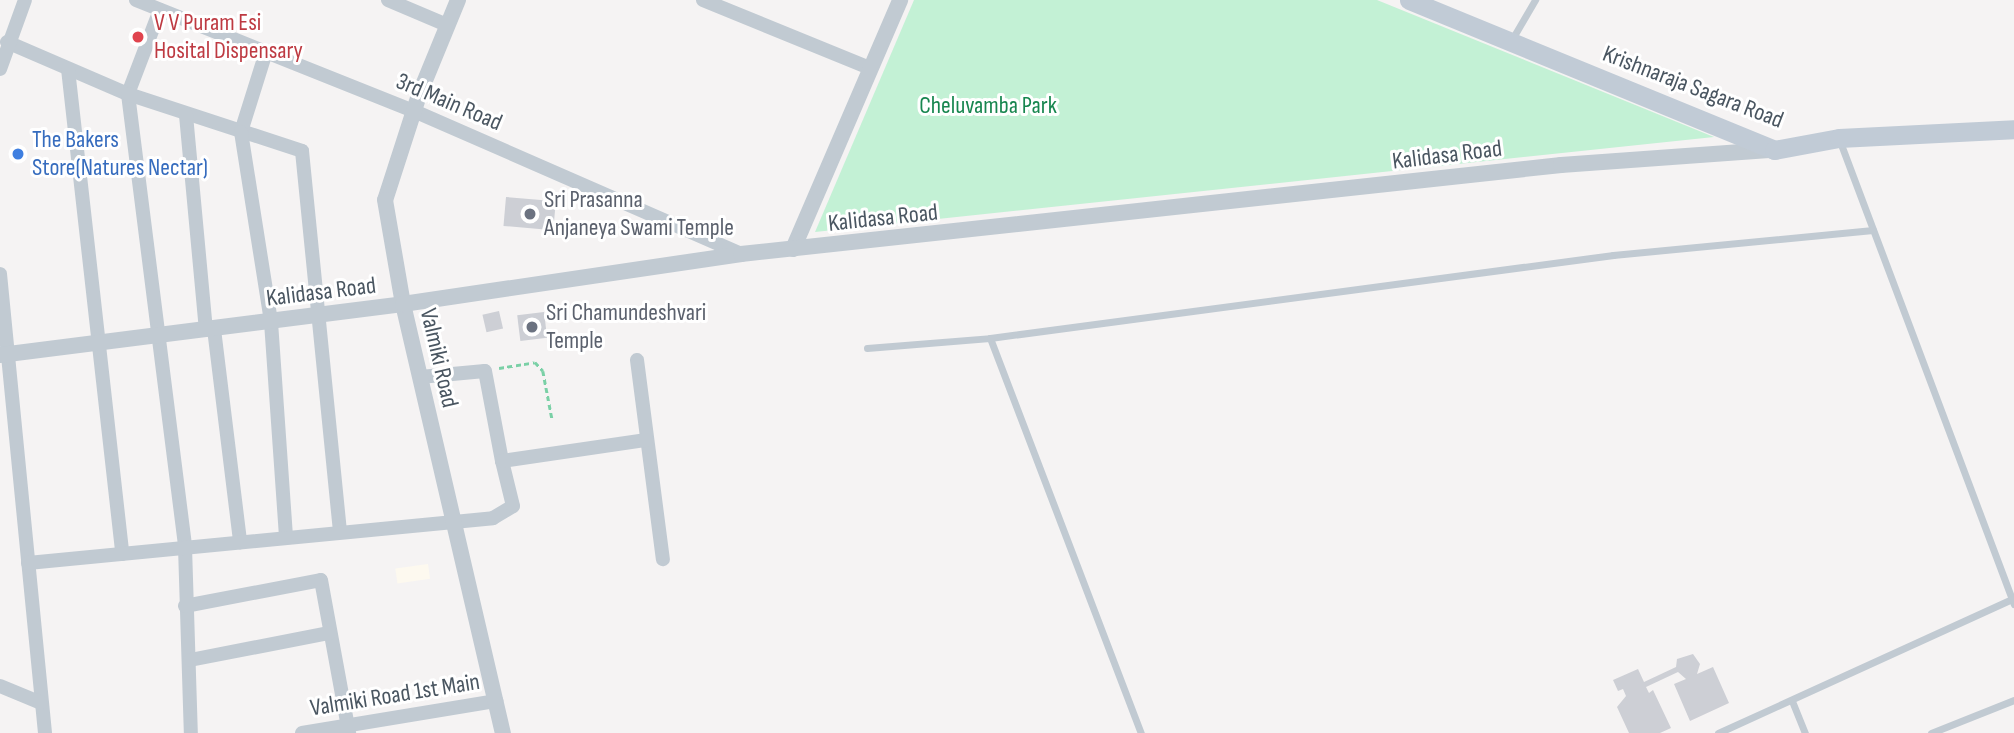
<!DOCTYPE html>
<style>
body{margin:0}
#map{position:relative;width:2014px;height:733px;overflow:hidden;background:#f5f3f3;font-family:"Sofia Sans Condensed",sans-serif}
div>[style]{position:absolute}
.commercial>*{inset:0;background:#fdf9ef;transform-origin:0 0}
.green>*{inset:0;background:#c3f1d5}
.building>*{inset:0;background:#cdcfd5;transform-origin:0 0}
.path>*{height:2.5px;margin-top:-1.25px;transform-origin:0;background:repeating-linear-gradient(90deg,#7ad0a6 0 5px,transparent 0 8.5px)}
.service>*{height:7px;margin:-3.5px;padding:0 3.5px;transform-origin:3.5px;border-radius:3.5px;background:#c1cad2}
.minor>*{height:14px;margin:-7px;padding:0 7px;transform-origin:7px;border-radius:7px;background:#c1cad2}
.tertiary>*{height:16px;margin:-8px;padding:0 8px;transform-origin:8px;border-radius:8px;background:#c1cad2}
.secondary>*{height:19px;margin:-9.5px;padding:0 9.5px;transform-origin:9.5px;border-radius:9.5px;background:#c1cbd6}
.dots>*{width:19px;height:19px;translate:-50% -50%;box-sizing:border-box;border:4px solid #fff;border-radius:50%}
span{translate:-50% -50%;white-space:nowrap;text-align:center;line-height:1.15;-webkit-text-stroke:6px #fff;paint-order:stroke}
.health-label{font-size:24px;color:#be3a42}
.left{translate:0 -50%;text-align:left}
.street-label{font-size:24px;color:#4a5661}
.park-label{font-size:24px;color:#17864f}
.shop-label{font-size:24px;color:#366cbe}
.worship-label{font-size:24px;color:#5b616d}
</style>
<div id="map">
<div class="commercial">
<i style="left:428px;top:564px;width:15px;height:33px;rotate:82deg"></i>
</div>
<div class="green">
<i style="clip-path:polygon(914px 0,1377px 0,1714px 137px,815px 232px)"></i>
</div>
<div class="building">
<i style="left:506px;top:197px;width:50px;height:29px;rotate:5deg"></i>
<i style="left:499px;top:311px;width:18px;height:17px;rotate:77deg"></i>
<i style="left:544px;top:312px;width:26px;height:27px;rotate:83deg"></i>
<i style="clip-path:polygon(1693px 654px,1700px 664px,1697px 674px,1713px 667px,1729px 703px,1690px 721px,1674px 684px,1686px 679px,1678px 672px,1646px 687px,1649px 693px,1653px 690px,1671px 728px,1660px 733px,1629px 733px,1617px 707px,1626px 696px,1623px 689px,1618px 691px,1613px 680px,1638px 669px,1644px 682px,1676px 667px,1677px 659px)"></i>
</div>
<div class="path">
<i style="left:499px;top:368px;width:36px;rotate:-9deg"></i>
<i style="left:535px;top:362px;width:12px;rotate:48deg"></i>
<i style="left:543px;top:371px;width:48px;rotate:79.2deg"></i>
</div>
<div class="service">
<i style="left:1511px;top:41px;width:48px;rotate:-59.7deg"></i>
<i style="left:1839px;top:139px;width:497px;rotate:69.4deg"></i>
<i style="left:990px;top:338px;width:423px;rotate:69.1deg"></i>
<i style="left:867px;top:348px;width:123px;rotate:-4.6deg"></i>
<i style="left:990px;top:338px;width:629px;rotate:-7.59deg"></i>
<i style="left:1613px;top:255px;width:261px;rotate:-5.5deg"></i>
<i style="left:1792px;top:701px;width:35px;rotate:68deg"></i>
<i style="left:1718px;top:733px;width:323px;rotate:-24.5deg"></i>
<i style="left:1931px;top:733px;width:89px;rotate:-21.7deg"></i>
</div>
<div class="minor">
<i style="left:136px;top:0;width:299px;rotate:21.8deg"></i>
<i style="left:414px;top:111px;width:357px;rotate:23.6deg"></i>
<i style="left:388px;top:0;width:64px;rotate:23deg"></i>
<i style="left:703px;top:0;width:180px;rotate:22.2deg"></i>
<i style="left:160px;top:10px;width:90px;rotate:110.9deg"></i>
<i style="left:128px;top:94px;width:457px;rotate:82.8deg"></i>
<i style="left:185px;top:547px;width:186px;rotate:88.2deg"></i>
<i style="left:7px;top:42px;width:132px;rotate:23.3deg"></i>
<i style="left:128px;top:94px;width:183px;rotate:18.1deg"></i>
<i style="left:302px;top:151px;width:382px;rotate:84.3deg"></i>
<i style="left:266px;top:52px;width:84px;rotate:107.4deg"></i>
<i style="left:241px;top:132px;width:192px;rotate:81deg"></i>
<i style="left:271px;top:322px;width:216px;rotate:86deg"></i>
<i style="left:0;top:69px;width:73px;rotate:-70.1deg"></i>
<i style="left:68px;top:69px;width:488px;rotate:83.6deg"></i>
<i style="left:186px;top:115px;width:216px;rotate:84.7deg"></i>
<i style="left:0;top:274px;width:461px;rotate:84.4deg"></i>
<i style="left:214px;top:329px;width:215px;rotate:83deg"></i>
<i style="left:637px;top:360px;width:201px;rotate:82.6deg"></i>
<i style="left:420px;top:377px;width:65px;rotate:-5.3deg"></i>
<i style="left:485px;top:371px;width:92px;rotate:79.3deg"></i>
<i style="left:28px;top:563px;width:467px;rotate:-5.5deg"></i>
<i style="left:493px;top:518px;width:23px;rotate:-31deg"></i>
<i style="left:513px;top:506px;width:46px;rotate:-103.7deg"></i>
<i style="left:502px;top:461px;width:146px;rotate:-8.3deg"></i>
<i style="left:185px;top:606px;width:138px;rotate:-10.8deg"></i>
<i style="left:321px;top:580px;width:156px;rotate:79.6deg"></i>
<i style="left:190px;top:660px;width:142px;rotate:-11deg"></i>
<i style="left:0;top:686px;width:44px;rotate:22.5deg"></i>
<i style="left:302px;top:733px;width:197px;rotate:-9.4deg"></i>
</div>
<div class="tertiary">
<i style="left:458px;top:0;width:103px;rotate:112.3deg"></i>
<i style="left:419px;top:95px;width:110px;rotate:107.9deg"></i>
<i style="left:385px;top:200px;width:106px;rotate:80.2deg"></i>
<i style="left:403px;top:304px;width:441px;rotate:76.9deg"></i>
<i style="left:793px;top:249px;width:271px;rotate:-66.7deg"></i>
<i style="left:0;top:355px;width:406px;rotate:-7.2deg"></i>
<i style="left:403px;top:304px;width:342px;rotate:-8.4deg"></i>
<i style="left:741px;top:254px;width:825px;rotate:-6.19deg"></i>
<i style="left:1561px;top:165px;width:212px;rotate:-4.1deg"></i>
</div>
<div class="secondary">
<i style="left:1409px;top:0;width:395px;rotate:22.3deg"></i>
<i style="left:1774px;top:150px;width:66px;rotate:-10.5deg"></i>
<i style="left:1839px;top:138px;width:175px;rotate:-2.9deg"></i>
</div>
<div class="dots">
<i style="left:138px;top:37px;background:#e0444e"></i>
<i style="left:18px;top:154px;background:#3f7fe0"></i>
<i style="left:530px;top:214px;background:#6b7280"></i>
<i style="left:532px;top:327px;background:#6b7280"></i>
</div>
<div class="health-label">
<span class="left" style="left:154px;top:37px">V V Puram Esi<br>Hosital Dispensary</span>
</div>
<div class="street-label">
<span style="left:1693px;top:87px;rotate:21deg">Krishnaraja Sagara Road</span>
<span style="left:449px;top:102px;rotate:23deg">3rd Main Road</span>
<span style="left:1447px;top:155px;rotate:-7deg">Kalidasa Road</span>
<span style="left:883px;top:218px;rotate:-6deg">Kalidasa Road</span>
<span style="left:321px;top:292px;rotate:-7deg">Kalidasa Road</span>
<span style="left:439px;top:358px;rotate:77deg">Valmiki Road</span>
<span style="left:395px;top:695px;rotate:-9deg">Valmiki Road 1st Main</span>
</div>
<div class="park-label">
<span style="left:988px;top:106px">Cheluvamba Park</span>
</div>
<div class="shop-label">
<span class="left" style="left:32px;top:154px">The Bakers<br>Store(Natures Nectar)</span>
</div>
<div class="worship-label">
<span class="left" style="left:544px;top:214px">Sri Prasanna<br>Anjaneya Swami Temple</span>
<span class="left" style="left:546px;top:327px">Sri Chamundeshvari<br>Temple</span>
</div>
</div>
